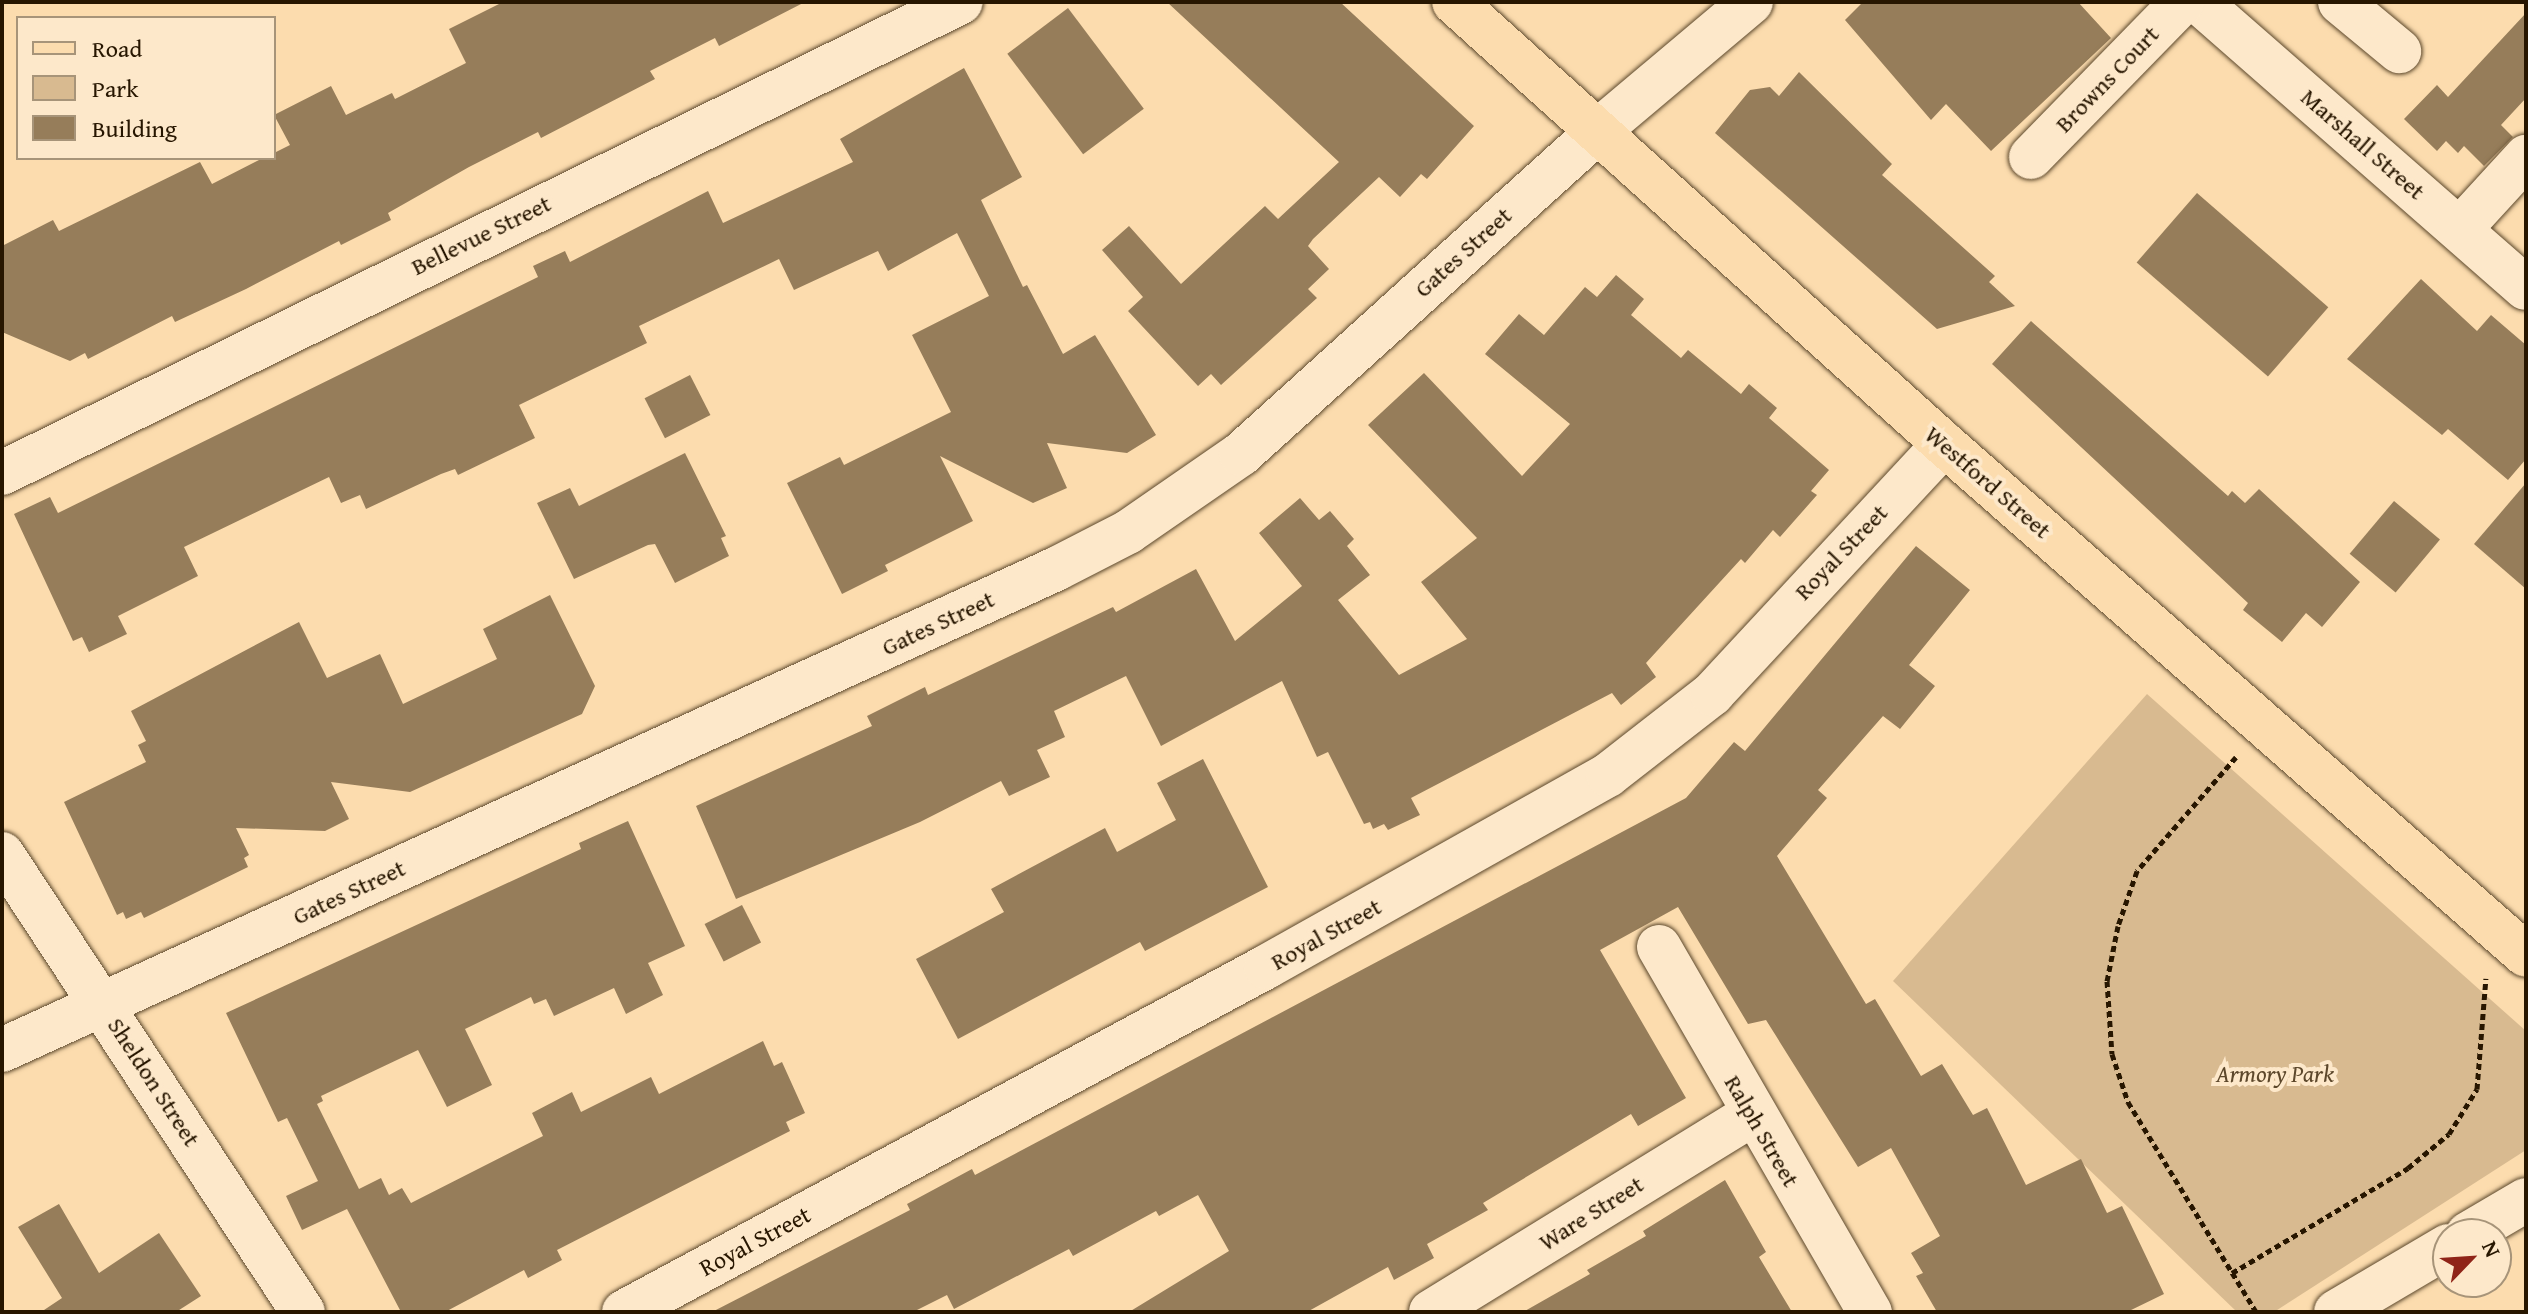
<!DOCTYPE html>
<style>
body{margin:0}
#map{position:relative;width:2528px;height:1314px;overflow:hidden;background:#fcdcae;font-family:"Gentium Book Plus",serif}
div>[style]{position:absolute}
.green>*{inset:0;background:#d8ba90}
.building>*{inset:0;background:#967d5a;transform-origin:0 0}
.path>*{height:5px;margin-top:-2.5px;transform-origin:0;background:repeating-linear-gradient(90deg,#271600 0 6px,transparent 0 10px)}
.roads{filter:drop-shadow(0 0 2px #5c482c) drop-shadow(0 0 2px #5c482c)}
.minor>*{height:44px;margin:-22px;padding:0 22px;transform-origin:22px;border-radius:22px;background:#fde8ca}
.major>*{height:44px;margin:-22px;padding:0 22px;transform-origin:22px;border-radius:22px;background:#fcdcae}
span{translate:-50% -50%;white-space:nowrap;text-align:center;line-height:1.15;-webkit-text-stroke:8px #fde8ca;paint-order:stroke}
.street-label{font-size:24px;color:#271600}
.park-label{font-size:24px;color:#5c472b;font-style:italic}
.frame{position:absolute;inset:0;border:4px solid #271600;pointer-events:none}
.legend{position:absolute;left:16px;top:16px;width:260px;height:144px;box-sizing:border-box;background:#fde8ca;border:2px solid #a79479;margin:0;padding:10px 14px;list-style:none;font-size:24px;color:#271600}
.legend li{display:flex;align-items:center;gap:16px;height:40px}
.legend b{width:40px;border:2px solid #a79479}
.north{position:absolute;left:2432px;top:1218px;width:80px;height:80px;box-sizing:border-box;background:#fde8ca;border:2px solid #a79479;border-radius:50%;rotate:65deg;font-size:22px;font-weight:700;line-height:32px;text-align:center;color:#271600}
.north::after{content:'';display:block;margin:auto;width:28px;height:36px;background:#8f2418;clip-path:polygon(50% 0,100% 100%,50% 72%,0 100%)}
</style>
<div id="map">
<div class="green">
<i style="clip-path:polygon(2147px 694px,2526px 1031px,2526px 1150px,2274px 1312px,2237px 1312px,1893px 981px)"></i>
</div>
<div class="building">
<i style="clip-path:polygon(503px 2px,805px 2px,719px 46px,715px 38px,650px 71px,655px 79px,541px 138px,538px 132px,469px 167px,388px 213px,391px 220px,341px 245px,339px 241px,246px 289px,175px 322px,172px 316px,88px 359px,85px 353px,70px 361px,2px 332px,2px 246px,53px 220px,59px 231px,200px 162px,212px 184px,263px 158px,274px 158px,274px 153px,290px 145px,274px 115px,331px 86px,346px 115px,392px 93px,395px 99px,466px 63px,449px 29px)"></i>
<i style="clip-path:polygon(1167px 2px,1340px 2px,1474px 126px,1427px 179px,1421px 174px,1400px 197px,1379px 177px,1313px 239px,1308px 246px,1329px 269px,1308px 289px,1317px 298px,1221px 385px,1211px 374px,1198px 386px,1128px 311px,1143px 297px,1102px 250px,1129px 226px,1181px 284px,1265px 206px,1278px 219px,1339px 162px)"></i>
<i style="clip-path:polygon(1863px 2px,2078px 2px,2111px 38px,1991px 151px,1946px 104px,1931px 120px,1845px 20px)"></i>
<i style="left:1068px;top:8px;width:126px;height:76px;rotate:53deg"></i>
<i style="clip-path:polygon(2526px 13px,2526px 98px,2501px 125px,2513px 137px,2484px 166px,2464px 146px,2458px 153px,2446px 141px,2437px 151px,2404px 119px,2437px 85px,2448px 97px)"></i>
<i style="clip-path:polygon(964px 68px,1022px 177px,981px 200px,1023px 287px,1027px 285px,1063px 354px,1095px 335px,1156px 435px,1127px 453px,1047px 443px,1067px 488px,1033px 503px,940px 456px,973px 521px,885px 565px,888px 571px,842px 594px,787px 483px,840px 457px,844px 465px,951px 412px,912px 335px,989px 296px,957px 233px,888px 271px,878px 251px,794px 290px,779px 259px,639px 326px,647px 343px,519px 405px,535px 438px,458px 475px,455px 469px,441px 474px,366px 509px,360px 495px,341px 503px,329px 477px,184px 547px,198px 576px,118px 616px,127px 634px,89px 652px,82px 637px,73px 641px,14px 514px,50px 497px,58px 513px,538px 277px,533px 266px,565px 251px,570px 262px,708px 191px,723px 223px,853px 162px,840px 139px)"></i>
<i style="clip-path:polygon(1799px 72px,1892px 164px,1882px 175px,1995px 276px,1989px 282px,2015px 306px,1937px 329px,1715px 133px,1750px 90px,1770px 87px,1779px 96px)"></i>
<i style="left:2197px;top:193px;width:174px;height:92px;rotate:41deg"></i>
<i style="clip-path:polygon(1616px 275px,1644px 299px,1631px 315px,1681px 358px,1688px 350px,1741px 394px,1749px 384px,1777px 408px,1769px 418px,1829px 470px,1811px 491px,1817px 495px,1780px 537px,1773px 530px,1745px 563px,1741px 559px,1646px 663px,1656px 677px,1621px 705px,1612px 693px,1411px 798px,1420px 815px,1388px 830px,1384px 824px,1373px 829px,1370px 822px,1364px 824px,1328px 752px,1317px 757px,1282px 681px,1161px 746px,1126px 676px,1054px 711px,1065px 737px,1037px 750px,1050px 777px,1009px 796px,1001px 781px,920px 822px,736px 899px,696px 806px,872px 726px,867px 716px,925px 687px,928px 695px,1113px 607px,1116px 612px,1196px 569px,1235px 641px,1302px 586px,1259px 533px,1300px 498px,1319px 520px,1330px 511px,1354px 539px,1347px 546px,1370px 575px,1338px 600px,1399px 675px,1467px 639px,1421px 582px,1477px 538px,1368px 425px,1424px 373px,1522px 476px,1570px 424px,1485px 354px,1519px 314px,1544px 335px,1585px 287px,1597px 297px)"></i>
<i style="clip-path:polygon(2421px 279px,2477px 331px,2491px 315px,2526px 345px,2526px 459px,2508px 480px,2448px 429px,2442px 435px,2347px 359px)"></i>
<i style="clip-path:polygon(2031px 321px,2228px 496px,2232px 491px,2245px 503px,2259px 489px,2360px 582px,2322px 627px,2306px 613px,2282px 642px,2243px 610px,2248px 603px,1992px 364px)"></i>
<i style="left:690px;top:375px;width:45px;height:51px;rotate:63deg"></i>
<i style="clip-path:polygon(685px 453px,726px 536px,721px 538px,729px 556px,675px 583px,655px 544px,648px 545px,574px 579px,537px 503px,570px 488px,579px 506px)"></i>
<i style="clip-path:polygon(2526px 483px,2526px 589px,2474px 544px)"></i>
<i style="left:2394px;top:501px;width:60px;height:69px;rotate:40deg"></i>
<i style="clip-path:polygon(1916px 546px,1970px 590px,1909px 665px,1935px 686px,1900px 729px,1883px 716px,1818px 790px,1827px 798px,1777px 856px,1866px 1004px,1875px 999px,1921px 1076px,1942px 1064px,1973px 1115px,1987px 1108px,2026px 1185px,2081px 1159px,2107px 1213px,2122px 1206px,2164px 1294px,2127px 1312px,1937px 1312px,1916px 1276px,1923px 1273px,1911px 1253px,1940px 1236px,1891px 1148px,1858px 1167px,1766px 1020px,1748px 1024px,1678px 907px,1600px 950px,1686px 1098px,1638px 1126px,1631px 1114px,1483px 1203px,1488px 1210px,1427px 1244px,1434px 1258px,1394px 1280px,1388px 1267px,1307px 1312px,1129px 1312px,1229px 1251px,1198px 1195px,1159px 1216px,1156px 1211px,1073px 1256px,1069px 1249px,954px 1309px,947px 1295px,913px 1312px,712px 1312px,910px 1210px,907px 1204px,972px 1169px,975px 1175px,1686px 798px,1734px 742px,1745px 751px)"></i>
<i style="clip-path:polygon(550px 595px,595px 686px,582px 714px,410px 792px,331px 782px,349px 819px,325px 831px,236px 828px,249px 855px,244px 858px,248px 867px,144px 918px,141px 912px,126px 919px,123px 912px,117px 915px,64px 802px,146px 762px,138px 745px,146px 741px,131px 711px,299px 622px,327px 678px,380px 654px,403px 704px,497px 659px,483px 629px)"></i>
<i style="clip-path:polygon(1203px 759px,1268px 887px,1145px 951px,1140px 942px,958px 1039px,916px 959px,1004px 912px,991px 889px,1105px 828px,1117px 852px,1176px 820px,1157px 783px)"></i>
<i style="clip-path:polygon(628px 821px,685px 946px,648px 963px,663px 995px,626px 1014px,614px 988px,554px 1016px,546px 999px,534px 1004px,531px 997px,465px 1029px,492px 1085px,447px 1107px,418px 1050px,321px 1096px,323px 1101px,317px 1104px,359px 1189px,381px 1178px,389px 1195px,402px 1188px,411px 1203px,543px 1136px,532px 1113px,572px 1092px,581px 1112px,651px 1077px,659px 1094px,763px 1041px,774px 1066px,782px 1062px,805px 1113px,786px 1122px,790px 1131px,557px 1250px,562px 1260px,528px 1278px,524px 1270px,445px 1312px,401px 1312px,347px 1209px,302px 1230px,286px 1196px,318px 1181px,287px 1118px,278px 1122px,226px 1013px,581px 849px,579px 843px)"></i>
<i style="left:742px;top:905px;width:42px;height:42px;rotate:63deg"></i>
<i style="clip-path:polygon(1725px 1180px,1766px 1252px,1759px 1257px,1792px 1312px,1523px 1312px,1590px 1274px,1587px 1270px,1646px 1236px,1643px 1231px)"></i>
<i style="clip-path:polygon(59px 1204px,99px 1273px,159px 1233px,201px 1296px,176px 1312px,41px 1312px,62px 1298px,18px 1227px)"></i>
</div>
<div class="path">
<i style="left:2236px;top:757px;width:151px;rotate:131deg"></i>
<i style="left:2137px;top:871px;width:58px;rotate:109.1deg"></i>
<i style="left:2118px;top:926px;width:56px;rotate:101.3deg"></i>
<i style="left:2107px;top:981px;width:73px;rotate:86.1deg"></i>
<i style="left:2112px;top:1054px;width:51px;rotate:71.6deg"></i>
<i style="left:2128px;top:1102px;width:246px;rotate:58.6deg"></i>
<i style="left:2232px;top:1273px;width:205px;rotate:-30.8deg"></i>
<i style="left:2408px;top:1168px;width:53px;rotate:-39.7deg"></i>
<i style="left:2449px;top:1134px;width:53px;rotate:-58.1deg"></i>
<i style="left:2477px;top:1089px;width:111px;rotate:-85.4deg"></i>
</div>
<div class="roads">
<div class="minor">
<i style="left:2199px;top:2px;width:434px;rotate:41.2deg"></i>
<i style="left:2340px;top:2px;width:77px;rotate:39.7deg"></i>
<i style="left:2031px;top:157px;width:216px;rotate:-45.7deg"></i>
<i style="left:2460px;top:229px;width:98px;rotate:-47.5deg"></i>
<i style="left:2px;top:473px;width:1068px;rotate:-26.16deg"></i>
<i style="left:2px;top:854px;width:548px;rotate:56.69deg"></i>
<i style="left:1659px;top:947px;width:422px;rotate:60deg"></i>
<i style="left:2px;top:1050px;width:1159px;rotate:-24.53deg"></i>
<i style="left:1056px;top:569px;width:81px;rotate:-27.2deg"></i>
<i style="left:1128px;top:532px;width:137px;rotate:-34.6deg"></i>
<i style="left:1241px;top:454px;width:481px;rotate:-42.1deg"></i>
<i style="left:1598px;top:131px;width:200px;rotate:-40.1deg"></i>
<i style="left:2468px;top:1234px;width:67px;rotate:-30.4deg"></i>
<i style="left:624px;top:1312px;width:729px;rotate:-28.25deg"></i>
<i style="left:1266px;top:967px;width:392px;rotate:-29.3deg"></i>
<i style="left:1608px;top:775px;width:132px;rotate:-37.9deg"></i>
<i style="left:1712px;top:694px;width:341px;rotate:-47.1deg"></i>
<i style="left:1431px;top:1312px;width:376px;rotate:-31.6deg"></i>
<i style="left:2336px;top:1312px;width:130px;rotate:-30.5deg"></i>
</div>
<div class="major">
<i style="left:1454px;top:2px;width:660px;rotate:42.05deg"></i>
<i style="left:1944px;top:444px;width:774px;rotate:41.28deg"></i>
</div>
</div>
<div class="street-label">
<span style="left:2107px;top:79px;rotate:-46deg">Browns Court</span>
<span style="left:2363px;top:144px;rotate:41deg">Marshall Street</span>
<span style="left:481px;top:235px;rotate:-26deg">Bellevue Street</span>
<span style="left:1463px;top:252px;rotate:-42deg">Gates Street</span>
<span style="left:1988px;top:482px;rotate:41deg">Westford Street</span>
<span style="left:1841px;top:552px;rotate:-46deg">Royal Street</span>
<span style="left:938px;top:623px;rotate:-25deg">Gates Street</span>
<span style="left:349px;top:892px;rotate:-25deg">Gates Street</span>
<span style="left:1326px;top:934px;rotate:-29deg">Royal Street</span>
<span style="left:154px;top:1082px;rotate:57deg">Sheldon Street</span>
<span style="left:1762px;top:1131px;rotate:60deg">Ralph Street</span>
<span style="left:1591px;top:1213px;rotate:-32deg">Ware Street</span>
<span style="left:755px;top:1241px;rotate:-28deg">Royal Street</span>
</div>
<div class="park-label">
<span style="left:2275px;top:1074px">Armory Park</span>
</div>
<div class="frame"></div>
<ul class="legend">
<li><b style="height:10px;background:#fcdcae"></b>Road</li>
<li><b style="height:22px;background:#d8ba90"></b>Park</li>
<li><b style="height:22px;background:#967d5a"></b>Building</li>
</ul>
<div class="north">N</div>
</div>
